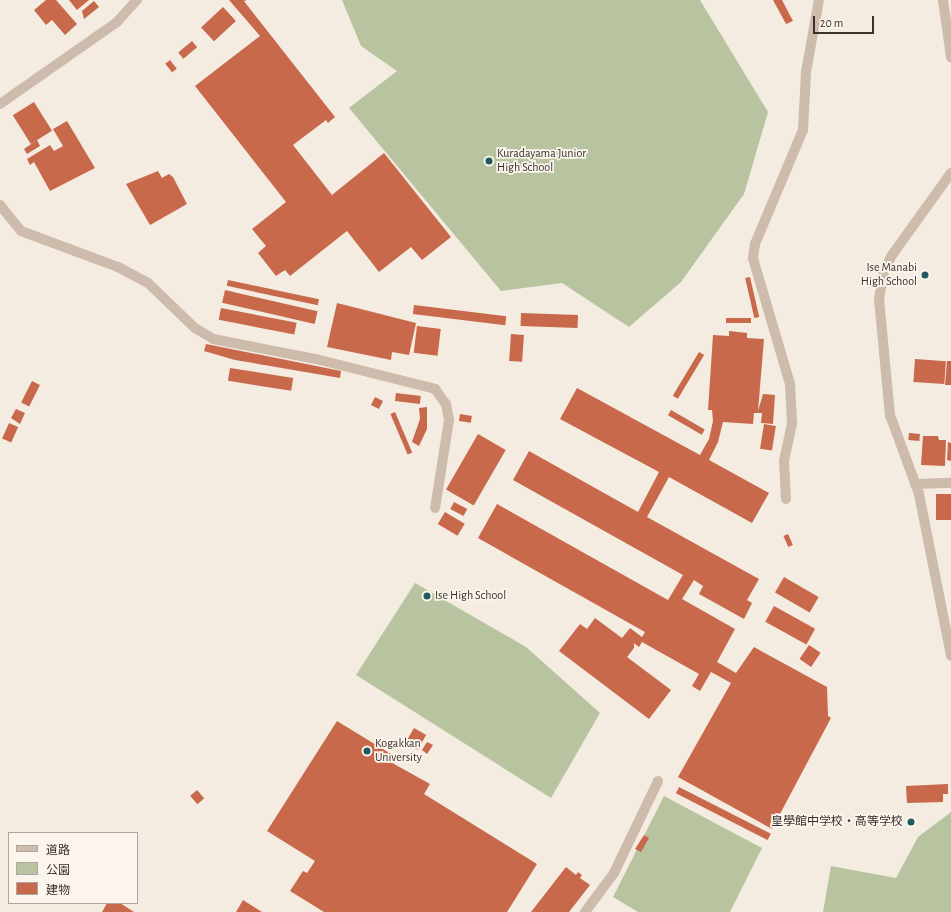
<!DOCTYPE html>
<meta charset="utf-8">
<style>
body{margin:0}
#map{position:relative;width:951px;height:912px;overflow:hidden;background:#f4ebe1;font-family:"Alegreya Sans","Noto Sans JP",sans-serif}
div>[style]{position:absolute}
.green>*{inset:0;background:#b8c4a0}
.building>*{inset:0;background:#c8694b;transform-origin:0 0}
.lane>*{height:10px;margin:-5px;padding:0 5px;transform-origin:5px;border-radius:5px;background:#cdbbac}
.street>*{height:10px;margin:-5px;padding:0 5px;transform-origin:5px;border-radius:5px;background:#cdbbac}
.dots>*{width:11px;height:11px;translate:-50% -50%;box-sizing:border-box;border:2px solid #fbf5ee;border-radius:50%}
span{translate:-50% -50%;white-space:nowrap;text-align:center;line-height:1.15;-webkit-text-stroke:3.5px #fbf5ee;paint-order:stroke}
.poi-label{font-size:12px;color:#3b302b}
.left{translate:0 -50%;text-align:left}
.right{translate:-100% -50%;text-align:right}
.legend{position:absolute;left:8px;top:832px;width:130px;height:72px;box-sizing:border-box;background:#fbf5ee;border:1px solid #aea6a0;margin:0;padding:5px 7px;list-style:none;font-size:12px;color:#3b302b}
.legend li{display:flex;align-items:center;gap:8px;height:20px}
.legend b{width:20px;border:1px solid #aea6a0}
.scale{position:absolute;left:813px;top:16px;width:61px;height:18px;box-sizing:border-box;border:2px solid #3b302b;border-top:0;padding-left:5px;font-size:12px;line-height:14px;white-space:nowrap;color:#3b302b;-webkit-text-stroke:3px #fbf5ee;paint-order:stroke}
</style>
<div id="map">
<div class="green">
<i style="clip-path:polygon(342px 0,700px 0,768px 112px,744px 194px,681px 282px,629px 327px,562px 283px,501px 291px,349px 108px,397px 71px,361px 46px)"></i>
<i style="clip-path:polygon(415px 583px,526px 647px,600px 713px,551px 798px,356px 675px)"></i>
<i style="clip-path:polygon(664px 796px,762px 848px,730px 912px,638px 912px,613px 897px)"></i>
<i style="clip-path:polygon(951px 812px,951px 912px,823px 912px,831px 866px,896px 878px,918px 837px)"></i>
</div>
<div class="building">
<i style="clip-path:polygon(46px 0,56px 0,77px 24px,65px 35px,52px 20px,46px 25px,34px 10px)"></i>
<i style="clip-path:polygon(69px 0,89px 0,77px 10px)"></i>
<i style="clip-path:polygon(229px 0,247px 0,244px 1px,247px 5px,335px 117px,328px 123px,326px 120px,293px 145px,332px 195px,384px 153px,451px 237px,422px 260px,411px 247px,379px 272px,347px 231px,290px 276px,285px 270px,276px 276px,258px 253px,266px 246px,252px 229px,286px 202px,195px 86px,260px 36px)"></i>
<i style="clip-path:polygon(773px 0,782px 0,793px 21px,786px 24px)"></i>
<i style="clip-path:polygon(94px 1px,99px 7px,84px 19px,82px 11px)"></i>
<i style="left:223px;top:7px;width:19px;height:30px;rotate:47deg"></i>
<i style="left:192px;top:41px;width:8px;height:18px;rotate:50deg"></i>
<i style="left:170px;top:60px;width:11px;height:6px;rotate:52deg"></i>
<i style="left:34px;top:102px;width:34px;height:25px;rotate:58deg"></i>
<i style="clip-path:polygon(67px 121px,95px 168px,50px 191px,34px 162px,30px 165px,27px 159px,50px 145px,54px 151px,63px 146px,53px 129px)"></i>
<i style="clip-path:polygon(37px 140px,40px 146px,27px 154px,24px 149px)"></i>
<i style="clip-path:polygon(158px 171px,162px 178px,169px 174px,173px 177px,187px 204px,150px 225px,126px 184px)"></i>
<i style="left:750px;top:277px;width:41px;height:5px;rotate:77deg"></i>
<i style="left:228px;top:280px;width:93px;height:6px;rotate:12deg"></i>
<i style="left:225px;top:290px;width:95px;height:13px;rotate:13deg"></i>
<i style="clip-path:polygon(337px 303px,416px 323px,409px 355px,392px 352px,391px 360px,327px 347px)"></i>
<i style="left:414px;top:305px;width:93px;height:9px;rotate:7deg"></i>
<i style="left:221px;top:308px;width:77px;height:12px;rotate:11deg"></i>
<i style="left:521px;top:313px;width:57px;height:13px;rotate:2deg"></i>
<i style="left:751px;top:318px;width:5px;height:25px;rotate:90deg"></i>
<i style="left:417px;top:326px;width:24px;height:27px;rotate:7deg"></i>
<i style="clip-path:polygon(729px 331px,747px 333px,747px 338px,764px 339px,758px 411px,763px 394px,775px 395px,773px 424px,761px 423px,762px 413px,754px 413px,753px 424px,723px 422px,718px 442px,709px 460px,769px 493px,752px 523px,669px 477px,647px 517px,759px 579px,747px 600px,752px 603px,744px 619px,699px 594px,703px 586px,694px 580px,682px 599px,735px 629px,717px 662px,736px 673px,754px 647px,827px 687px,828px 716px,831px 718px,772px 829px,678px 777px,731px 683px,711px 672px,700px 691px,692px 686px,699px 674px,642px 642px,639px 647px,634px 643px,634px 648px,627px 657px,671px 690px,649px 719px,559px 651px,580px 624px,587px 629px,595px 618px,622px 638px,630px 628px,642px 637px,645px 632px,478px 538px,497px 504px,668px 600px,683px 575px,513px 480px,529px 451px,638px 512px,659px 472px,560px 419px,577px 388px,700px 455px,709px 439px,713px 421px,712px 410px,708px 410px,713px 335px,729px 336px)"></i>
<i style="left:511px;top:334px;width:13px;height:27px;rotate:4deg"></i>
<i style="clip-path:polygon(206px 344px,341px 371px,340px 378px,235px 360px,204px 351px)"></i>
<i style="left:699px;top:352px;width:6px;height:51px;rotate:31deg"></i>
<i style="left:915px;top:359px;width:31px;height:23px;rotate:4deg"></i>
<i style="clip-path:polygon(947px 361px,951px 361px,951px 385px,945px 385px)"></i>
<i style="left:230px;top:368px;width:64px;height:13px;rotate:9deg"></i>
<i style="left:32px;top:381px;width:9px;height:24px;rotate:27deg"></i>
<i style="left:396px;top:393px;width:25px;height:8px;rotate:7deg"></i>
<i style="left:375px;top:397px;width:9px;height:9px;rotate:27deg"></i>
<i style="clip-path:polygon(427px 407px,427px 429px,419px 446px,412px 442px,420px 419px,419px 408px)"></i>
<i style="clip-path:polygon(16px 409px,25px 413px,20px 424px,11px 418px)"></i>
<i style="left:671px;top:410px;width:39px;height:6px;rotate:30deg"></i>
<i style="left:395px;top:412px;width:44px;height:5px;rotate:67deg"></i>
<i style="left:460px;top:414px;width:12px;height:7px;rotate:9deg"></i>
<i style="left:9px;top:423px;width:10px;height:17px;rotate:24deg"></i>
<i style="left:764px;top:424px;width:12px;height:25px;rotate:9deg"></i>
<i style="left:909px;top:433px;width:11px;height:7px;rotate:5deg"></i>
<i style="left:478px;top:434px;width:32px;height:64px;rotate:30deg"></i>
<i style="clip-path:polygon(923px 436px,938px 436px,939px 440px,946px 440px,945px 466px,921px 465px)"></i>
<i style="clip-path:polygon(948px 442px,951px 443px,951px 461px,947px 460px)"></i>
<i style="left:951px;top:494px;width:26px;height:15px;rotate:90deg"></i>
<i style="left:454px;top:502px;width:15px;height:8px;rotate:28deg"></i>
<i style="left:445px;top:512px;width:23px;height:14px;rotate:31deg"></i>
<i style="left:788px;top:534px;width:12px;height:5px;rotate:66deg"></i>
<i style="left:784px;top:577px;width:40px;height:18px;rotate:30deg"></i>
<i style="left:774px;top:606px;width:47px;height:18px;rotate:29deg"></i>
<i style="left:809px;top:645px;width:14px;height:17px;rotate:34deg"></i>
<i style="clip-path:polygon(337px 721px,391px 754px,387px 760px,430px 784px,424px 794px,537px 864px,507px 912px,324px 912px,290px 891px,303px 871px,307px 873px,315px 861px,267px 831px)"></i>
<i style="left:414px;top:728px;width:14px;height:17px;rotate:30deg"></i>
<i style="clip-path:polygon(427px 742px,433px 745px,427px 754px,422px 750px)"></i>
<i style="clip-path:polygon(948px 784px,948px 794px,943px 794px,943px 802px,907px 803px,906px 786px)"></i>
<i style="left:679px;top:787px;width:103px;height:7px;rotate:27deg"></i>
<i style="left:197px;top:790px;width:11px;height:9px;rotate:49deg"></i>
<i style="clip-path:polygon(644px 835px,649px 838px,641px 852px,635px 849px)"></i>
<i style="clip-path:polygon(566px 867px,576px 875px,578px 872px,582px 875px,580px 878px,590px 885px,569px 912px,531px 912px)"></i>
<i style="clip-path:polygon(243px 900px,262px 912px,236px 912px)"></i>
<i style="clip-path:polygon(107px 903px,120px 903px,134px 912px,102px 912px)"></i>
</div>
<div class="lane">
<i style="left:0;top:205px;width:33px;rotate:51deg"></i>
<i style="left:21px;top:231px;width:103px;rotate:20.4deg"></i>
<i style="left:118px;top:267px;width:34px;rotate:28deg"></i>
<i style="left:148px;top:283px;width:65px;rotate:43.8deg"></i>
<i style="left:195px;top:328px;width:21px;rotate:31deg"></i>
<i style="left:213px;top:339px;width:105px;rotate:11deg"></i>
<i style="left:316px;top:359px;width:123px;rotate:14.1deg"></i>
<i style="left:435px;top:389px;width:19px;rotate:54deg"></i>
<i style="left:446px;top:404px;width:16px;rotate:79deg"></i>
<i style="left:449px;top:420px;width:89px;rotate:99deg"></i>
<i style="left:585px;top:912px;width:49px;rotate:-53.4deg"></i>
<i style="left:614px;top:873px;width:102px;rotate:-64.4deg"></i>
</div>
<div class="street">
<i style="left:943px;top:0;width:58px;rotate:82deg"></i>
<i style="left:0;top:104px;width:143px;rotate:-35deg"></i>
<i style="left:117px;top:22px;width:30px;rotate:-48deg"></i>
<i style="left:951px;top:173px;width:101px;rotate:125.7deg"></i>
<i style="left:892px;top:255px;width:18px;rotate:117deg"></i>
<i style="left:884px;top:271px;width:28px;rotate:100deg"></i>
<i style="left:879px;top:299px;width:117px;rotate:84.6deg"></i>
<i style="left:890px;top:415px;width:84px;rotate:69.8deg"></i>
<i style="left:919px;top:494px;width:165px;rotate:78.8deg"></i>
<i style="left:915px;top:484px;width:36px;rotate:-2deg"></i>
<i style="left:786px;top:499px;width:38px;rotate:-93deg"></i>
<i style="left:784px;top:461px;width:40px;rotate:-78deg"></i>
<i style="left:792px;top:422px;width:38px;rotate:-93deg"></i>
<i style="left:790px;top:384px;width:131px;rotate:-106.4deg"></i>
<i style="left:753px;top:258px;width:14px;rotate:-82deg"></i>
<i style="left:755px;top:244px;width:124px;rotate:-67.2deg"></i>
<i style="left:803px;top:130px;width:58px;rotate:-87deg"></i>
<i style="left:806px;top:72px;width:73px;rotate:-79.8deg"></i>
</div>
<div class="dots">
<i style="left:489px;top:161px;background:#1f5a5e"></i>
<i style="left:925px;top:275px;background:#1f5a5e"></i>
<i style="left:427px;top:596px;background:#1f5a5e"></i>
<i style="left:367px;top:751px;background:#1f5a5e"></i>
<i style="left:911px;top:822px;background:#1f5a5e"></i>
</div>
<div class="poi-label">
<span class="left" style="left:497px;top:161px">Kuradayama Junior<br>High School</span>
<span class="right" style="left:917px;top:275px">Ise Manabi<br>High School</span>
<span class="left" style="left:435px;top:596px">Ise High School</span>
<span class="left" style="left:375px;top:751px">Kogakkan<br>University</span>
<span class="right" style="left:903px;top:822px">皇學館中学校・高等学校</span>
</div>
<ul class="legend">
<li><b style="height:5px;background:#cdbbac"></b>道路</li>
<li><b style="height:11px;background:#b8c4a0"></b>公園</li>
<li><b style="height:11px;background:#c8694b"></b>建物</li>
</ul>
<div class="scale">20 m</div>
</div>
